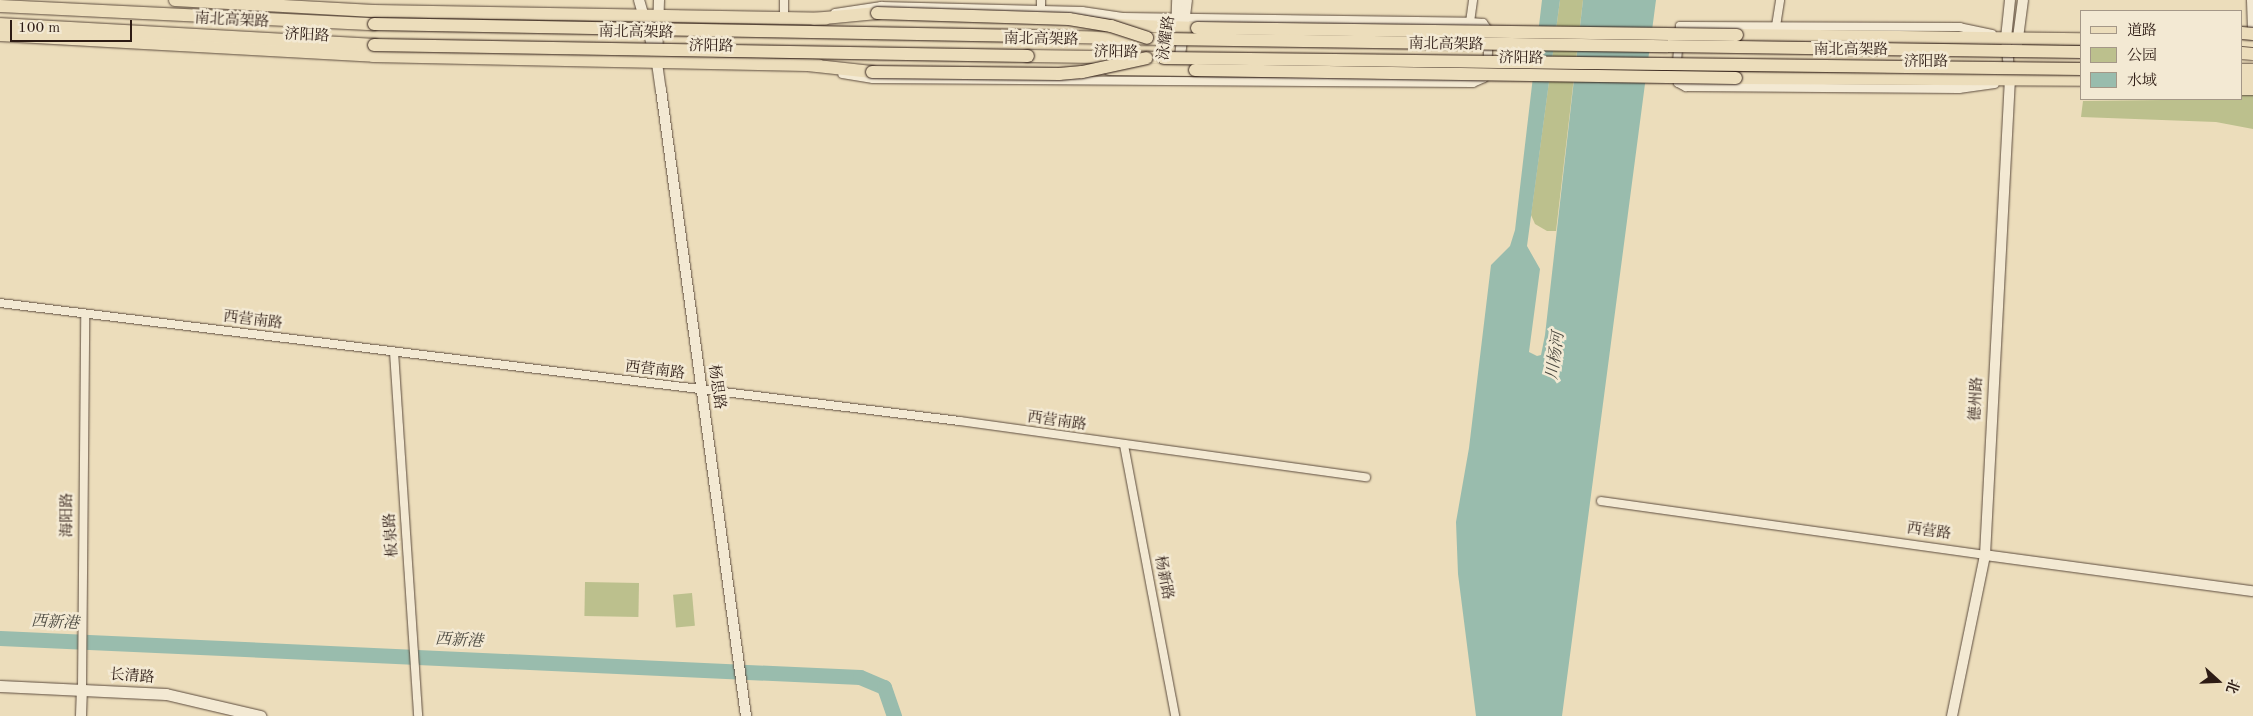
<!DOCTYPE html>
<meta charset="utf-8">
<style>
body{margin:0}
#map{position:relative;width:2253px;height:716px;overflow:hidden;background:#ecddbb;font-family:"Old Standard TT","Noto Serif SC",serif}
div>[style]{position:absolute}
.green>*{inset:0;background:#bcc08d;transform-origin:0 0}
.water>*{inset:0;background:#99bcad}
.river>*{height:15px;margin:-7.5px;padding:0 7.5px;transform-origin:7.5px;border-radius:7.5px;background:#99bcad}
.roads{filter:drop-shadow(0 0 1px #5d4c3e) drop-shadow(0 0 1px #5d4c3e)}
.minor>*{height:8px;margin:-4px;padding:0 4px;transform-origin:4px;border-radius:4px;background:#f3e9d3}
.tertiary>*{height:10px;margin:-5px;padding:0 5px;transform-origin:5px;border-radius:5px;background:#f3e9d3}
.secondary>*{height:11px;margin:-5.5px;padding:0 5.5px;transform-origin:5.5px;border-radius:5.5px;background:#f3e9d3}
.primary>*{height:12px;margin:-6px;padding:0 6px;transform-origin:6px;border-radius:6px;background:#ecddbb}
.trunk>*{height:12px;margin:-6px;padding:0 6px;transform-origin:6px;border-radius:6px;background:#ecddbb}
.bridges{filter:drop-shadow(0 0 1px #2d1b14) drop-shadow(0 0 1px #2d1b14)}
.primary-bridge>*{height:12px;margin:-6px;padding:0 6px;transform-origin:6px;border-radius:6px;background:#ecddbb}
.trunk-bridge>*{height:12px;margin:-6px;padding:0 6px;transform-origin:6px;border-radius:6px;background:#ecddbb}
span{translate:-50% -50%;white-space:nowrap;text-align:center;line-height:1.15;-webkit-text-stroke:5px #f3e9d3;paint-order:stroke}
.street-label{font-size:15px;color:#2d1b14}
.water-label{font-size:16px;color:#4d4b42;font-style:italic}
.legend{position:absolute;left:2080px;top:10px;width:162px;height:90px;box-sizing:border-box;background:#f3e9d3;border:1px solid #a49787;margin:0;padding:6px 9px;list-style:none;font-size:15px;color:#2d1b14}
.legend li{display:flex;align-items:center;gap:10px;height:25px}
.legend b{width:25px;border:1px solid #a49787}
.north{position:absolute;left:2193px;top:656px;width:50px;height:50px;-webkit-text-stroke:4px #f3e9d3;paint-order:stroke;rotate:110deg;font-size:14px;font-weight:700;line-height:20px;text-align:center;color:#2d1b14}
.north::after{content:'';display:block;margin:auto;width:18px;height:22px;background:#2d1b14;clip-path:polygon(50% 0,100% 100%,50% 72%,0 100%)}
.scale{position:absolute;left:10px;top:20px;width:122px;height:22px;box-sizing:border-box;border:2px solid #2d1b14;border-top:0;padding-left:6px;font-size:15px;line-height:18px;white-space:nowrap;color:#2d1b14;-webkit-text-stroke:4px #f3e9d3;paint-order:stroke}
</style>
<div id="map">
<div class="green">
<i style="clip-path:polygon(1560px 0,1583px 0,1556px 231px,1547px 231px,1535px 224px,1531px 215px)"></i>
<i style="clip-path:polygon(2242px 94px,2253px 94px,2253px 129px,2216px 122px,2081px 117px,2083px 101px,2242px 99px)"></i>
<i style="left:585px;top:582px;width:54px;height:34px;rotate:1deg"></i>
<i style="left:692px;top:593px;width:33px;height:19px;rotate:85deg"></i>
</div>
<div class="water">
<i style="clip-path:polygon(1542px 0,1560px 0,1527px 246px,1540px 269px,1529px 352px,1537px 356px,1541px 355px,1545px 335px,1583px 0,1656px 0,1562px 716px,1476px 716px,1458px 574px,1456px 522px,1469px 448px,1491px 265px,1510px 246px,1515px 230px)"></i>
</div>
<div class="river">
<i style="left:0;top:638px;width:861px;rotate:2.6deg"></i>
<i style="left:860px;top:677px;width:26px;rotate:23deg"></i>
<i style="left:884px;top:687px;width:31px;rotate:71deg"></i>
</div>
<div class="roads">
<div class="minor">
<i style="left:2251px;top:0;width:38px;rotate:88deg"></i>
<i style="left:1041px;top:10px;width:10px;rotate:-90deg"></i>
<i style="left:835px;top:13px;width:47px;rotate:-8.7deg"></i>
<i style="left:881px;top:6px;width:201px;rotate:1.4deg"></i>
<i style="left:1082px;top:11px;width:41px;rotate:8.3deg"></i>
<i style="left:1123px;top:17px;width:347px;rotate:0.8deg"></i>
<i style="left:1470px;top:22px;width:13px;rotate:4deg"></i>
<i style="left:1483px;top:23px;width:10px;rotate:53deg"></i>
<i style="left:1489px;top:31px;width:42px;rotate:92.7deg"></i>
<i style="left:1487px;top:73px;width:6px;rotate:121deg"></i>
<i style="left:1484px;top:78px;width:12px;rotate:156deg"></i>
<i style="left:1473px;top:83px;width:600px;rotate:-179.62deg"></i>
<i style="left:873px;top:79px;width:31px;rotate:-171deg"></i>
<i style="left:784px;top:19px;width:19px;rotate:-90deg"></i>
<i style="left:1470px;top:22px;width:22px;rotate:-82deg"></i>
<i style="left:1776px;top:26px;width:26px;rotate:-81deg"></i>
<i style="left:1992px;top:34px;width:33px;rotate:-168deg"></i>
<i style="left:1960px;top:27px;width:280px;rotate:-179.8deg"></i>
<i style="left:1680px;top:26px;width:48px;rotate:94.8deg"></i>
<i style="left:1676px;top:74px;width:9px;rotate:77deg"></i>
<i style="left:1678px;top:83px;width:9px;rotate:27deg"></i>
<i style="left:1686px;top:87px;width:273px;rotate:0.4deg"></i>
<i style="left:1959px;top:89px;width:36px;rotate:-8deg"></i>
<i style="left:0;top:303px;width:967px;rotate:7.01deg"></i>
<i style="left:960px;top:421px;width:410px;rotate:7.9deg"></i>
<i style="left:394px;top:352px;width:365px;rotate:86.2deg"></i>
<i style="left:1124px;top:445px;width:276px;rotate:79.3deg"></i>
<i style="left:1601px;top:501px;width:388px;rotate:8deg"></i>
<i style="left:82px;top:688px;width:374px;rotate:-89.5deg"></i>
</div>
<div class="tertiary">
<i style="left:639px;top:0;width:57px;rotate:73.8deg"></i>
<i style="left:659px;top:0;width:63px;rotate:91.8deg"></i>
<i style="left:657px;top:63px;width:27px;rotate:82deg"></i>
<i style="left:661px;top:90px;width:632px;rotate:82.27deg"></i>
<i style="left:1176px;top:34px;width:34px;rotate:-88deg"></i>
<i style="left:2017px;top:45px;width:45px;rotate:-82.4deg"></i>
<i style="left:1179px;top:64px;width:64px;rotate:-82.9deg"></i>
<i style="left:1985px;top:555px;width:270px;rotate:7.7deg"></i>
<i style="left:81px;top:716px;width:28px;rotate:-88deg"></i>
<i style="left:1952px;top:716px;width:164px;rotate:-78.4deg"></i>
<i style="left:1985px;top:555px;width:476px;rotate:-87deg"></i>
<i style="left:2010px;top:80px;width:42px;rotate:-95.4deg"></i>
<i style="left:2006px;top:38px;width:38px;rotate:-84deg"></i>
</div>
<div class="secondary">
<i style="left:0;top:686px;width:166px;rotate:2.8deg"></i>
<i style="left:166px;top:694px;width:97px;rotate:13.2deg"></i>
</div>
<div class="primary">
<i style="left:175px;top:0;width:199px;rotate:3.2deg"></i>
<i style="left:374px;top:11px;width:451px;rotate:1deg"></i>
<i style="left:1113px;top:25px;width:84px;rotate:2deg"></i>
<i style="left:0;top:35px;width:374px;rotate:3.2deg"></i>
<i style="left:373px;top:56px;width:446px;rotate:1.2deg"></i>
<i style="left:1737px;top:35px;width:345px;rotate:0.7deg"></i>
<i style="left:2242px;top:40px;width:11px;rotate:5deg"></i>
<i style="left:1109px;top:69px;width:86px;rotate:0.7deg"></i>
<i style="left:1736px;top:78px;width:346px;rotate:0.3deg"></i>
<i style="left:2242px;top:82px;width:11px"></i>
</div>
<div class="trunk">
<i style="left:0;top:6px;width:374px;rotate:2.8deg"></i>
<i style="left:814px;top:19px;width:63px;rotate:-5.4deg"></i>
<i style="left:0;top:24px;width:375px;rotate:3.2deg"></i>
<i style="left:1027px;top:36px;width:137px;rotate:1.3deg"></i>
<i style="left:2242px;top:53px;width:11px;rotate:5deg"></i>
<i style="left:1028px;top:56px;width:136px;rotate:0.8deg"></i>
<i style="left:808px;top:65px;width:64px;rotate:6.2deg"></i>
<i style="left:2242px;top:70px;width:11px"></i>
<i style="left:2242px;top:89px;width:11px"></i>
</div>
</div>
<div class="bridges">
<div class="primary-bridge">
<i style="left:1197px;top:28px;width:540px;rotate:0.74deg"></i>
<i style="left:1195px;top:70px;width:541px;rotate:0.85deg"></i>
</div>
<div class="trunk-bridge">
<i style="left:877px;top:13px;width:192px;rotate:1.8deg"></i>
<i style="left:1069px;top:19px;width:43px;rotate:9.5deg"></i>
<i style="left:1111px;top:26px;width:38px;rotate:18deg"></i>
<i style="left:374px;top:24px;width:653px;rotate:1.05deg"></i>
<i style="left:2242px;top:33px;width:11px;rotate:5deg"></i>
<i style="left:1164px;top:39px;width:918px;rotate:0.81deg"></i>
<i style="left:374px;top:45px;width:654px;rotate:0.96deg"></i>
<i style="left:1164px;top:58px;width:918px;rotate:0.69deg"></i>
<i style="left:872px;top:72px;width:187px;rotate:0.6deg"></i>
<i style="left:1059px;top:74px;width:23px;rotate:-5deg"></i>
<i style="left:1082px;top:72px;width:66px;rotate:-12.2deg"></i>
</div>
</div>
<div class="street-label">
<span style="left:232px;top:21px;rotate:3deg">南北高架路</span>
<span style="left:636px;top:33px;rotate:1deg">南北高架路</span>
<span style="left:307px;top:36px;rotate:3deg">济阳路</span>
<span style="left:1167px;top:38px;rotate:-82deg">泳耀路</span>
<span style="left:1041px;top:40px;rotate:1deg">南北高架路</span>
<span style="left:1446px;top:45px;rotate:1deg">南北高架路</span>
<span style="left:711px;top:47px;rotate:1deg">济阳路</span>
<span style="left:1851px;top:51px">南北高架路</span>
<span style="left:1116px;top:53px;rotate:1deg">济阳路</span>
<span style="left:1521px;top:59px;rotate:1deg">济阳路</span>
<span style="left:1926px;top:63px">济阳路</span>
<span style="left:253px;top:321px;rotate:7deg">西营南路</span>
<span style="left:655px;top:371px;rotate:7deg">西营南路</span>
<span style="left:716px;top:387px;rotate:82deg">杨思路</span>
<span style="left:1977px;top:399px;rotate:-87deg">德州路</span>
<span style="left:1057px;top:422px;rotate:8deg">西营南路</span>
<span style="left:68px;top:515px;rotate:-90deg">海阳路</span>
<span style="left:1929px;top:532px;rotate:8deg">西营路</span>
<span style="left:392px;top:535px;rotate:-94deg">板泉路</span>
<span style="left:1163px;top:578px;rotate:79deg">杨新路</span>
<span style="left:132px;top:677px;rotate:4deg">长清路</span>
</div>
<div class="water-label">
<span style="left:1556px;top:356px;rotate:-82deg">川杨河</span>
<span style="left:55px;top:623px;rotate:3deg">西新港</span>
<span style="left:459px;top:641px;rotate:3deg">西新港</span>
</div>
<ul class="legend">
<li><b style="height:6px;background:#ecddbb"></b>道路</li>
<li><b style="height:14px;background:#bcc08d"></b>公园</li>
<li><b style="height:14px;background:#99bcad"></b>水域</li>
</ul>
<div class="north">北</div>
<div class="scale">100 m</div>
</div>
